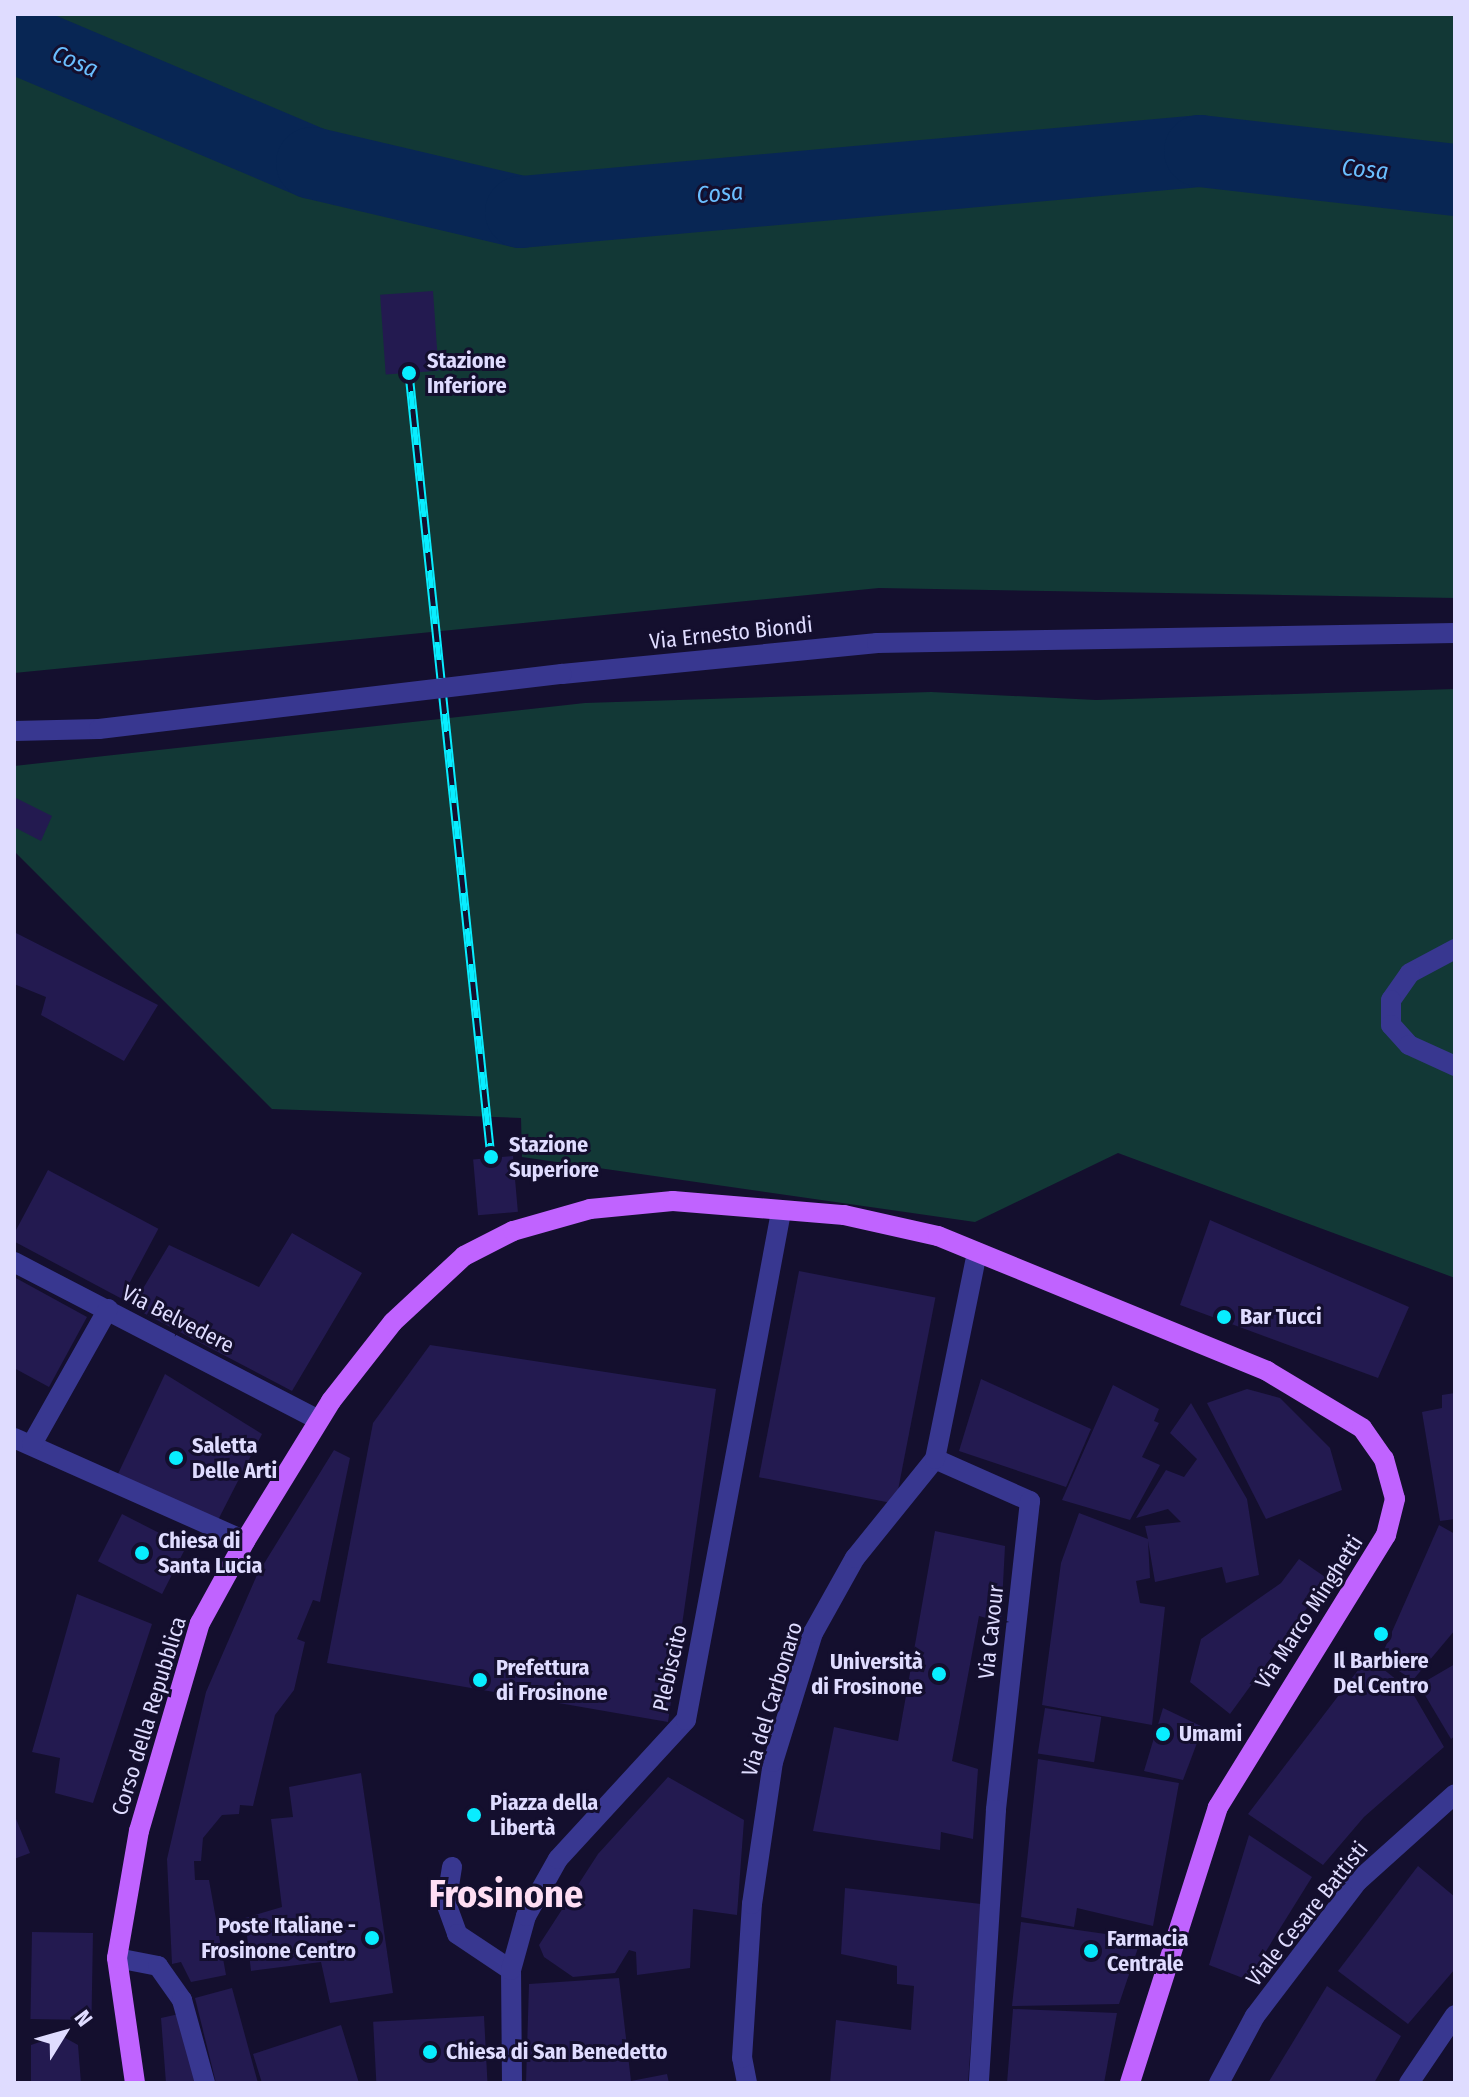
<!DOCTYPE html>
<meta charset="utf-8">
<style>
body{margin:0}
#map{position:relative;width:1469px;height:2097px;overflow:hidden;background:#140f2e;font-family:"Fira Sans Condensed",sans-serif}
div>[style]{position:absolute}
.green>*{inset:0;background:#123836}
.river>*{height:72px;margin:-36px;padding:0 36px;transform-origin:36px;border-radius:36px;background:#082654}
.building>*{inset:0;background:#231a50;transform-origin:0 0}
.minor>*{height:20px;margin:-10px;padding:0 10px;transform-origin:10px;border-radius:10px;background:#383790}
.major>*{height:20px;margin:-10px;padding:0 10px;transform-origin:10px;border-radius:10px;background:#c063ff}
.rail>*{height:9px;margin-top:-4.5px;transform-origin:0;background:repeating-linear-gradient(90deg,#140f2e 0 18px,#08edff 0 36px);box-sizing:border-box;border-block:2px solid #08edff}
.minor-bridge>*{height:20px;margin:-10px;padding:0 10px;transform-origin:10px;border-radius:10px;background:#383790}
.dots>*{width:22px;height:22px;translate:-50% -50%;box-sizing:border-box;border:4px solid #140f2e;border-radius:50%}
span{translate:-50% -50%;white-space:nowrap;text-align:center;line-height:1.15;-webkit-text-stroke:6px #140f2e;paint-order:stroke}
.poi-label{font-size:22px;color:#dfdcff;font-weight:700}
.left{translate:0 -50%;text-align:left}
.right{translate:-100% -50%;text-align:right}
.street-label{font-size:22px;color:#dfdcff}
.water-label{font-size:24px;color:#6abeff;font-style:italic}
.town-label{font-size:38px;color:#ffdef4;font-weight:700}
.frame{position:absolute;inset:0;border:16px solid #dfdcff;pointer-events:none}
.north{position:absolute;left:24px;top:1993px;width:80px;height:80px;-webkit-text-stroke:6px #140f2e;paint-order:stroke;rotate:53deg;font-size:22px;font-weight:700;line-height:32px;text-align:center;color:#dfdcff}
.north::after{content:'';display:block;margin:auto;width:28px;height:36px;background:#dfdcff;clip-path:polygon(50% 0,100% 100%,50% 72%,0 100%)}
</style>
<div id="map">
<div class="green">
<i style="clip-path:polygon(14px 14px,1455px 14px,1455px 598px,879px 588px,14px 673px)"></i>
<i style="clip-path:polygon(1455px 689px,1455px 1278px,1118px 1153px,975px 1222px,522px 1157px,521px 1118px,272px 1109px,14px 851px,14px 766px,585px 703px,931px 692px,1096px 700px)"></i>
</div>
<div class="river">
<i style="left:14px;top:37px;width:324px;rotate:22.9deg"></i>
<i style="left:312px;top:163px;width:215px;rotate:13.2deg"></i>
<i style="left:521px;top:212px;width:682px;rotate:-5.13deg"></i>
<i style="left:1200px;top:151px;width:257px;rotate:6.5deg"></i>
</div>
<div class="building">
<i style="left:433px;top:291px;width:80px;height:53px;rotate:86deg"></i>
<i style="clip-path:polygon(14px 797px,52px 816px,41px 841px,14px 827px)"></i>
<i style="clip-path:polygon(14px 932px,158px 1005px,124px 1061px,41px 1015px,46px 997px,14px 984px)"></i>
<i style="left:513px;top:1156px;width:56px;height:40px;rotate:85deg"></i>
<i style="left:48px;top:1170px;width:125px;height:79px;rotate:28deg"></i>
<i style="clip-path:polygon(1210px 1220px,1409px 1307px,1378px 1378px,1180px 1305px)"></i>
<i style="clip-path:polygon(292px 1233px,362px 1273px,292px 1391px,132px 1307px,169px 1245px,259px 1287px)"></i>
<i style="left:799px;top:1271px;width:139px;height:210px;rotate:11deg"></i>
<i style="clip-path:polygon(14px 1277px,87px 1317px,49px 1387px,14px 1368px)"></i>
<i style="clip-path:polygon(430px 1345px,716px 1389px,668px 1722px,327px 1663px,373px 1423px)"></i>
<i style="clip-path:polygon(165px 1374px,262px 1434px,218px 1520px,117px 1476px)"></i>
<i style="clip-path:polygon(981px 1379px,1091px 1429px,1066px 1487px,959px 1451px)"></i>
<i style="clip-path:polygon(1113px 1385px,1159px 1409px,1154px 1421px,1159px 1423px,1142px 1457px,1160px 1465px,1130px 1520px,1062px 1500px)"></i>
<i style="clip-path:polygon(1247px 1389px,1280px 1398px,1330px 1448px,1342px 1490px,1266px 1519px,1207px 1403px)"></i>
<i style="clip-path:polygon(1455px 1393px,1455px 1519px,1440px 1521px,1422px 1412px,1442px 1408px,1442px 1395px)"></i>
<i style="clip-path:polygon(1191px 1403px,1247px 1499px,1259px 1575px,1226px 1583px,1222px 1567px,1155px 1582px,1148px 1541px,1150px 1578px,1136px 1581px,1140px 1603px,1165px 1607px,1152px 1725px,1042px 1705px,1061px 1563px,1079px 1513px,1148px 1539px,1145px 1526px,1181px 1522px,1168px 1509px,1136px 1518px,1166px 1470px,1184px 1477px,1197px 1459px,1170px 1433px)"></i>
<i style="clip-path:polygon(334px 1450px,350px 1458px,320px 1602px,313px 1600px,297px 1639px,305px 1642px,294px 1690px,275px 1715px,253px 1806px,240px 1805px,239px 1814px,222px 1815px,203px 1838px,201px 1861px,194px 1861px,195px 1880px,209px 1880px,226px 1975px,191px 1982px,181px 1962px,172px 1964px,167px 1859px,206px 1692px,257px 1575px)"></i>
<i style="left:122px;top:1514px;width:72px;height:53px;rotate:27deg"></i>
<i style="clip-path:polygon(1439px 1525px,1455px 1534px,1455px 1630px,1413px 1680px,1380px 1659px)"></i>
<i style="clip-path:polygon(935px 1531px,1005px 1546px,1001px 1622px,979px 1616px,952px 1761px,978px 1769px,973px 1839px,941px 1832px,940px 1850px,813px 1831px,834px 1727px,898px 1741px)"></i>
<i style="clip-path:polygon(1299px 1559px,1328px 1579px,1230px 1714px,1190px 1682px,1201px 1639px,1281px 1583px)"></i>
<i style="clip-path:polygon(77px 1594px,152px 1624px,93px 1803px,55px 1793px,60px 1758px,32px 1752px)"></i>
<i style="clip-path:polygon(1368px 1657px,1412px 1692px,1444px 1747px,1364px 1817px,1323px 1865px,1248px 1814px)"></i>
<i style="clip-path:polygon(1455px 1664px,1455px 1736px,1451px 1739px,1419px 1685px)"></i>
<i style="left:1045px;top:1708px;width:57px;height:46px;rotate:9deg"></i>
<i style="clip-path:polygon(1163px 1708px,1203px 1727px,1183px 1780px,1144px 1771px)"></i>
<i style="clip-path:polygon(1038px 1759px,1179px 1783px,1153px 1926px,1077px 1908px,1074px 1927px,1021px 1917px)"></i>
<i style="clip-path:polygon(361px 1773px,393px 1993px,330px 2003px,321px 1962px,251px 1971px,245px 1918px,282px 1907px,271px 1819px,293px 1817px,289px 1787px)"></i>
<i style="clip-path:polygon(668px 1777px,744px 1820px,737px 1915px,693px 1909px,690px 1968px,637px 1975px,636px 1952px,629px 1950px,615px 1973px,573px 1977px,544px 1957px,539px 1945px,598px 1854px)"></i>
<i style="clip-path:polygon(14px 1814px,30px 1853px,14px 1859px)"></i>
<i style="clip-path:polygon(1249px 1835px,1312px 1877px,1248px 1980px,1209px 1965px)"></i>
<i style="clip-path:polygon(1418px 1866px,1455px 1897px,1455px 1969px,1408px 2024px,1338px 1971px)"></i>
<i style="clip-path:polygon(845px 1888px,981px 1904px,968px 2083px,830px 2083px,836px 2020px,911px 2030px,914px 1986px,897px 1984px,897px 1966px,841px 1954px)"></i>
<i style="clip-path:polygon(1021px 1922px,1141px 1939px,1119px 2004px,1012px 2006px)"></i>
<i style="left:32px;top:1932px;width:61px;height:87px;rotate:1deg"></i>
<i style="clip-path:polygon(619px 1978px,631px 2081px,667px 2074px,669px 2083px,526px 2083px,529px 1984px)"></i>
<i style="clip-path:polygon(1327px 1986px,1401px 2036px,1374px 2083px,1268px 2083px)"></i>
<i style="clip-path:polygon(232px 1988px,258px 2083px,216px 2083px,195px 1998px)"></i>
<i style="clip-path:polygon(1013px 2009px,1117px 2013px,1104px 2083px,1007px 2083px)"></i>
<i style="clip-path:polygon(179px 2014px,198px 2083px,166px 2083px,161px 2018px)"></i>
<i style="left:484px;top:2016px;width:67px;height:111px;rotate:87deg"></i>
<i style="clip-path:polygon(341px 2025px,359px 2083px,262px 2083px,253px 2054px)"></i>
<i style="clip-path:polygon(60px 2035px,78px 2045px,81px 2083px,31px 2083px,31px 2045px)"></i>
</div>
<div class="minor">
<i style="left:562px;top:674px;width:317px;rotate:-5.6deg"></i>
<i style="left:877px;top:643px;width:578px;rotate:-0.99deg"></i>
<i style="left:14px;top:731px;width:85px;rotate:-1.3deg"></i>
<i style="left:1455px;top:949px;width:51px;rotate:151.9deg"></i>
<i style="left:1410px;top:973px;width:33px;rotate:125deg"></i>
<i style="left:1391px;top:1000px;width:25px;rotate:90deg"></i>
<i style="left:1391px;top:1025px;width:27px;rotate:48deg"></i>
<i style="left:1409px;top:1045px;width:51px;rotate:24.5deg"></i>
<i style="left:14px;top:1262px;width:343px;rotate:27.4deg"></i>
<i style="left:14px;top:1438px;width:253px;rotate:24deg"></i>
<i style="left:32px;top:1444px;width:155px;rotate:-60.6deg"></i>
<i style="left:935px;top:1459px;width:104px;rotate:23.9deg"></i>
<i style="left:1030px;top:1501px;width:311px;rotate:96.3deg"></i>
<i style="left:996px;top:1810px;width:274px;rotate:93.6deg"></i>
<i style="left:452px;top:1867px;width:36px;rotate:99deg"></i>
<i style="left:446px;top:1903px;width:33px;rotate:70deg"></i>
<i style="left:457px;top:1934px;width:65px;rotate:33.7deg"></i>
<i style="left:117px;top:1958px;width:42px;rotate:11deg"></i>
<i style="left:158px;top:1966px;width:42px;rotate:54.8deg"></i>
<i style="left:182px;top:2000px;width:86px;rotate:74.5deg"></i>
<i style="left:512px;top:2083px;width:113px;rotate:-90.5deg"></i>
<i style="left:511px;top:1970px;width:56px;rotate:-74.5deg"></i>
<i style="left:526px;top:1916px;width:65px;rotate:-60.7deg"></i>
<i style="left:558px;top:1859px;width:189px;rotate:-47.4deg"></i>
<i style="left:686px;top:1720px;width:517px;rotate:-79.41deg"></i>
<i style="left:747px;top:2083px;width:25px;rotate:-101deg"></i>
<i style="left:742px;top:2058px;width:154px;rotate:-86.3deg"></i>
<i style="left:752px;top:1904px;width:144px;rotate:-81.6deg"></i>
<i style="left:773px;top:1762px;width:135px;rotate:-72.8deg"></i>
<i style="left:813px;top:1633px;width:86px;rotate:-60.8deg"></i>
<i style="left:855px;top:1558px;width:127px;rotate:-51.1deg"></i>
<i style="left:935px;top:1459px;width:211px;rotate:-78.5deg"></i>
<i style="left:1219px;top:2083px;width:76px;rotate:-61.8deg"></i>
<i style="left:1255px;top:2016px;width:170px;rotate:-52.7deg"></i>
<i style="left:1358px;top:1881px;width:130px;rotate:-41.9deg"></i>
<i style="left:1409px;top:2083px;width:82px;rotate:-55.9deg"></i>
</div>
<div class="major">
<i style="left:135px;top:2083px;width:126px;rotate:-98.2deg"></i>
<i style="left:117px;top:1958px;width:129px;rotate:-80.2deg"></i>
<i style="left:139px;top:1831px;width:217px;rotate:-73.7deg"></i>
<i style="left:200px;top:1623px;width:94px;rotate:-61.2deg"></i>
<i style="left:245px;top:1541px;width:164px;rotate:-58.4deg"></i>
<i style="left:331px;top:1401px;width:100px;rotate:-51.9deg"></i>
<i style="left:393px;top:1322px;width:97px;rotate:-42.9deg"></i>
<i style="left:464px;top:1256px;width:55px;rotate:-27deg"></i>
<i style="left:513px;top:1231px;width:80px;rotate:-15.9deg"></i>
<i style="left:590px;top:1209px;width:83px;rotate:-5.5deg"></i>
<i style="left:673px;top:1201px;width:172px;rotate:4.7deg"></i>
<i style="left:844px;top:1215px;width:96px;rotate:12.6deg"></i>
<i style="left:938px;top:1236px;width:356px;rotate:22.3deg"></i>
<i style="left:1267px;top:1371px;width:111px;rotate:31deg"></i>
<i style="left:1362px;top:1428px;width:38px;rotate:55deg"></i>
<i style="left:1384px;top:1459px;width:41px;rotate:74.6deg"></i>
<i style="left:1395px;top:1499px;width:37px;rotate:104deg"></i>
<i style="left:1386px;top:1535px;width:320px;rotate:121.7deg"></i>
<i style="left:1218px;top:1807px;width:290px;rotate:107.7deg"></i>
</div>
<div class="rail">
<i style="left:409px;top:373px;width:788px;rotate:84.03deg"></i>
</div>
<div class="minor-bridge">
<i style="left:99px;top:729px;width:466px;rotate:-6.8deg"></i>
</div>
<div class="dots">
<i style="left:409px;top:373px;background:#08edff"></i>
<i style="left:491px;top:1157px;background:#08edff"></i>
<i style="left:1224px;top:1317px;background:#08edff"></i>
<i style="left:176px;top:1458px;background:#08edff"></i>
<i style="left:142px;top:1553px;background:#08edff"></i>
<i style="left:1381px;top:1634px;background:#08edff"></i>
<i style="left:939px;top:1674px;background:#08edff"></i>
<i style="left:480px;top:1680px;background:#08edff"></i>
<i style="left:1163px;top:1734px;background:#08edff"></i>
<i style="left:474px;top:1815px;background:#08edff"></i>
<i style="left:372px;top:1938px;background:#08edff"></i>
<i style="left:1091px;top:1951px;background:#08edff"></i>
<i style="left:430px;top:2052px;background:#08edff"></i>
</div>
<div class="poi-label">
<span class="left" style="left:427px;top:373px">Stazione<br>Inferiore</span>
<span class="left" style="left:509px;top:1157px">Stazione<br>Superiore</span>
<span class="left" style="left:1240px;top:1317px">Bar Tucci</span>
<span class="left" style="left:192px;top:1458px">Saletta<br>Delle Arti</span>
<span class="left" style="left:158px;top:1553px">Chiesa di<br>Santa Lucia</span>
<span style="left:1381px;top:1673px">Il Barbiere<br>Del Centro</span>
<span class="right" style="left:923px;top:1674px">Università<br>di Frosinone</span>
<span class="left" style="left:496px;top:1680px">Prefettura<br>di Frosinone</span>
<span class="left" style="left:1179px;top:1734px">Umami</span>
<span class="left" style="left:490px;top:1815px">Piazza della<br>Libertà</span>
<span class="right" style="left:356px;top:1938px">Poste Italiane -<br>Frosinone Centro</span>
<span class="left" style="left:1107px;top:1951px">Farmacia<br>Centrale</span>
<span class="left" style="left:446px;top:2052px">Chiesa di San Benedetto</span>
</div>
<div class="street-label">
<span style="left:731px;top:633px;rotate:-6deg">Via Ernesto Biondi</span>
<span style="left:178px;top:1319px;rotate:27deg">Via Belvedere</span>
<span style="left:1309px;top:1612px;rotate:-57deg">Via Marco Minghetti</span>
<span style="left:991px;top:1632px;rotate:-84deg">Via Cavour</span>
<span style="left:670px;top:1668px;rotate:-77deg">Plebiscito</span>
<span style="left:772px;top:1699px;rotate:-73deg">Via del Carbonaro</span>
<span style="left:149px;top:1716px;rotate:-73deg">Corso della Repubblica</span>
<span style="left:1307px;top:1914px;rotate:-51deg">Viale Cesare Battisti</span>
</div>
<div class="water-label">
<span style="left:75px;top:62px;rotate:23deg">Cosa</span>
<span style="left:1365px;top:170px;rotate:6deg">Cosa</span>
<span style="left:720px;top:194px;rotate:-5deg">Cosa</span>
</div>
<div class="town-label">
<span style="left:506px;top:1895px">Frosinone</span>
</div>
<div class="frame"></div>
<div class="north">N</div>
</div>
